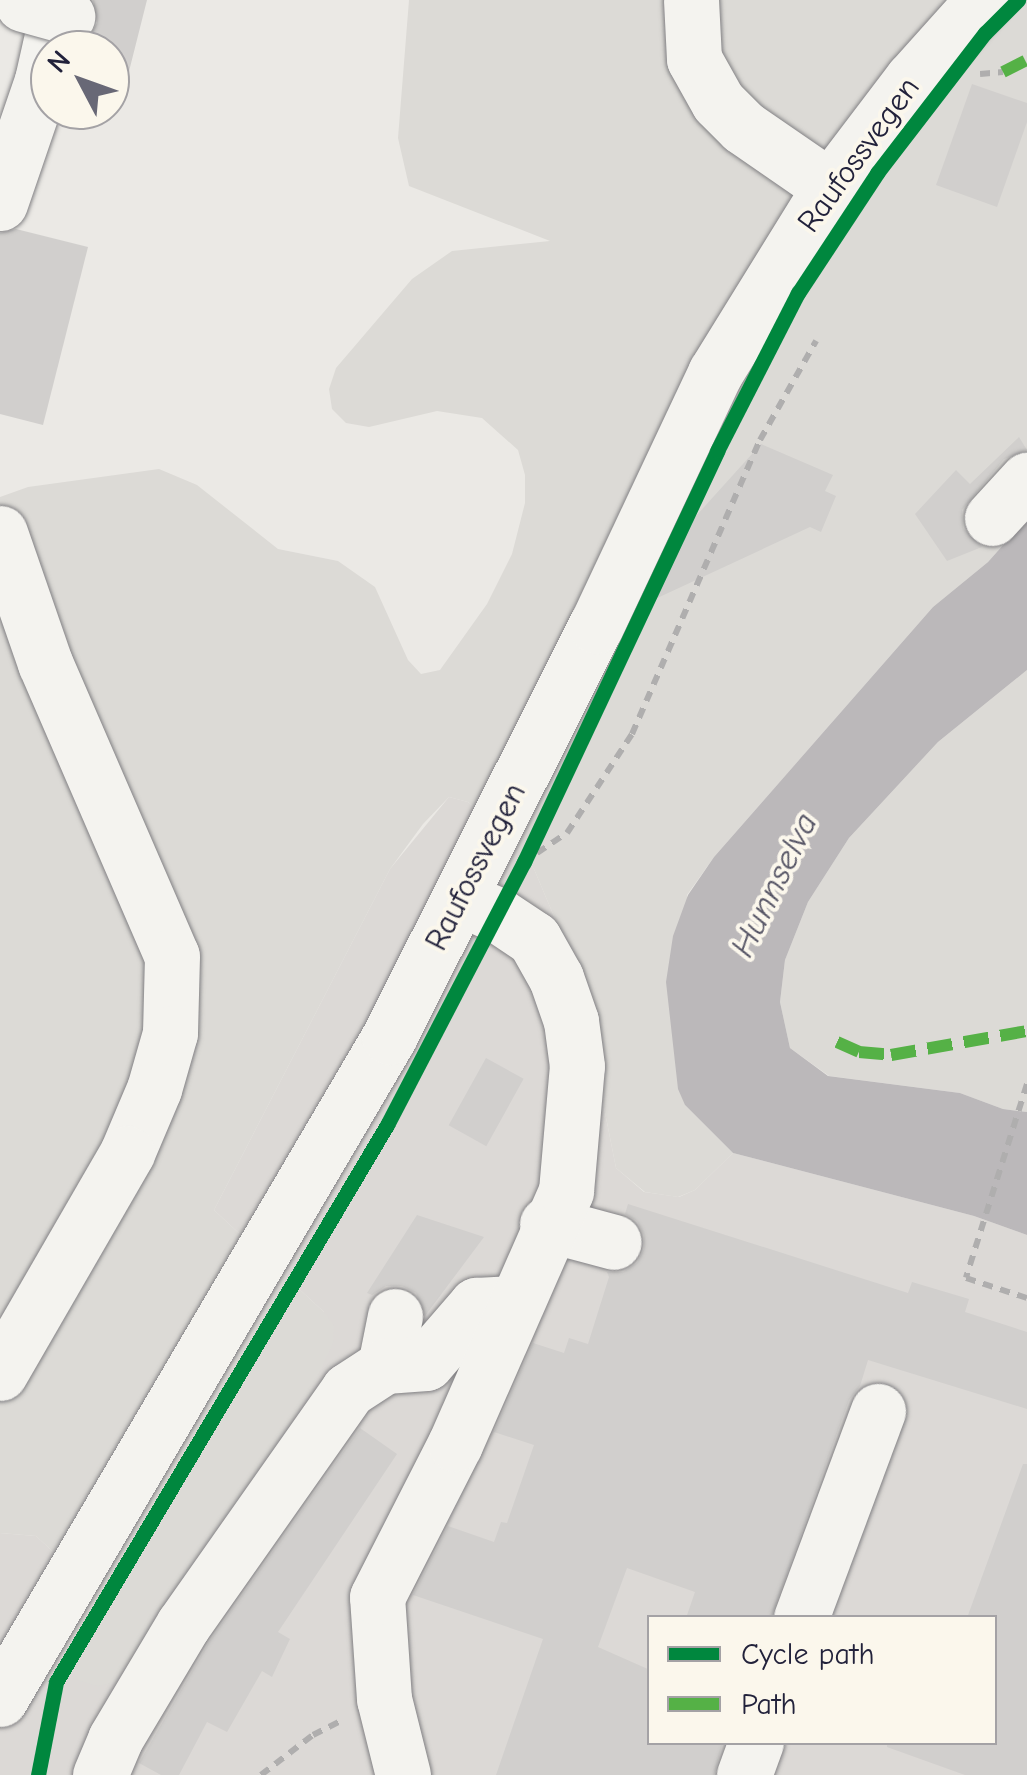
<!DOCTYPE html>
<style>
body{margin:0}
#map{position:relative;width:1027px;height:1775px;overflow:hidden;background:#ebe9e5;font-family:"Comic Neue",sans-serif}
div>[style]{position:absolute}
.built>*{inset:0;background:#dcd9d6}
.green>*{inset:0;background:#dcdad6}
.water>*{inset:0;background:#bbb8ba}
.building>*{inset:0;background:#d1cfcd;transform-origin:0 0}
.path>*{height:6px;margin-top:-3px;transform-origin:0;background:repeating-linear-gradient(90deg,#afaeae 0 10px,transparent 0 18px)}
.roads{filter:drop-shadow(0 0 2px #818083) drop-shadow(0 0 2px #818083)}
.minor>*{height:55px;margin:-27.5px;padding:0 27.5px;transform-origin:27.5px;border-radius:27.5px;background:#f4f3ef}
.major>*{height:55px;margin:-27.5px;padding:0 27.5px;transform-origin:27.5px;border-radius:27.5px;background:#f4f3ef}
.bridges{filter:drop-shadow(0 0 2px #818083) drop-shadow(0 0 2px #818083)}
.minor-bridge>*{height:55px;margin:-27.5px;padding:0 27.5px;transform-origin:27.5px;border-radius:27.5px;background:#f4f3ef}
.quiet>*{height:12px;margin-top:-6px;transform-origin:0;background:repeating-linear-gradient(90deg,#55b146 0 25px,transparent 0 37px)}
.cycleway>*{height:15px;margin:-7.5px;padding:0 7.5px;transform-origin:7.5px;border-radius:7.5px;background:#00873e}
span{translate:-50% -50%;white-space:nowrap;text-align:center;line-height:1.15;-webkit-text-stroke:8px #fbf7ec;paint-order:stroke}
.street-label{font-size:32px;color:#22223b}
.water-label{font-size:35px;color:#575666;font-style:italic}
.legend{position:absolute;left:647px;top:1615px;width:350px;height:130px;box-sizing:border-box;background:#fbf7ec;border:2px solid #a4a2a5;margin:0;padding:12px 18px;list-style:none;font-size:30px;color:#22223b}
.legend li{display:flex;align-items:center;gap:20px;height:50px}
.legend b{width:50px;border:2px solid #a4a2a5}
.north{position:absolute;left:30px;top:30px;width:100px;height:100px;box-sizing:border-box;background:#fbf7ec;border:2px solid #a4a2a5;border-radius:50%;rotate:311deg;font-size:28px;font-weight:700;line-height:40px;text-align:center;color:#22223b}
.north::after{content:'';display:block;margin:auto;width:35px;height:45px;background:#686876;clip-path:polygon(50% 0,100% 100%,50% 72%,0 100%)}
</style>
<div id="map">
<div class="built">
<i style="clip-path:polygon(evenodd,449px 797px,468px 802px,511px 839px,534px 869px,577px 971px,616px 1168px,644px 1192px,679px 1197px,695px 1190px,733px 1153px,974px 1216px,1027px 1235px,1027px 1775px,0 1775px,0 1533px,36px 1536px,63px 1561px,324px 1312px,214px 1210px,390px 869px,449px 797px,650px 1618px,994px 1618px,994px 1742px,650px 1742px,650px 1618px)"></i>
</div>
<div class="green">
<i style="clip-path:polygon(409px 0,1027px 0,1027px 518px,988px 562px,933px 607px,714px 857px,687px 895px,685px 1105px,733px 1153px,695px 1190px,678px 1197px,645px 1192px,616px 1168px,577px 971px,534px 869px,511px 839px,468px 802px,449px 797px,423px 824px,390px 869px,214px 1210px,324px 1312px,334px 1326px,333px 1343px,310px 1393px,142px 1655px,116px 1682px,98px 1686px,80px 1681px,56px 1653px,63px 1561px,36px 1536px,0 1533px,0 497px,28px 487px,159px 469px,197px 485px,278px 549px,338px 561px,375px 587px,408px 660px,421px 674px,440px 670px,487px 604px,512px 554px,525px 503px,525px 475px,518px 450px,482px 418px,437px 411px,369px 427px,346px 423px,332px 409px,329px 389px,336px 368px,412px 279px,452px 251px,550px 241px,409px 186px,398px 138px)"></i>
<i style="clip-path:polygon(1027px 670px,1027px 1112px,1003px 1109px,960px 1093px,829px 1076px,790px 1048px,780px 1002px,785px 960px,808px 902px,849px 838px,938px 742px)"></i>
</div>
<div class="water">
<i style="clip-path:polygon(1027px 518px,1027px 670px,938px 742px,849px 838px,808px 902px,785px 960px,780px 1002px,790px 1048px,828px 1076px,960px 1093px,1003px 1109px,1027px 1112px,1027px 1235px,974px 1216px,733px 1153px,685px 1105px,678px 1089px,666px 982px,673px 936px,688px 895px,714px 857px,933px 607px,988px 562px)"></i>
</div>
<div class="building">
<i style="clip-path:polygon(93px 0,147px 0,119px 111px,110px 108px,110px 50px,81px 50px,97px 23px)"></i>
<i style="clip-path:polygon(972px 84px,1027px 103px,1027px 122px,997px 207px,936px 185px)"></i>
<i style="clip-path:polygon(16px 229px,88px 247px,43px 425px,0 414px,0 233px)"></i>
<i style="clip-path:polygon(1019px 437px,1027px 450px,1004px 459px,962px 510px,963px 528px,982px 547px,947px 561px,915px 514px,956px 470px,970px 484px)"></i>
<i style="clip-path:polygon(761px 444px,833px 475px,825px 491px,836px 496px,821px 532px,810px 527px,640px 606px,668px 547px)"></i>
<i style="left:486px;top:1058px;width:43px;height:77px;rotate:29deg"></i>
<i style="clip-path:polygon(628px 1204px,908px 1293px,912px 1282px,969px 1299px,965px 1312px,1027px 1332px,1027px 1409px,868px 1360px,860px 1386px,849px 1400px,771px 1618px,686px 1618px,695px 1592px,627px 1568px,598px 1647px,650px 1670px,650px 1742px,723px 1742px,714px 1775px,496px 1775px,543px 1639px,413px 1595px,448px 1526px,494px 1542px,501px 1522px,507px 1523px,534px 1445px,494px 1432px,533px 1343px,564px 1353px,569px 1338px,588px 1344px,609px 1277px,607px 1272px,623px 1272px,637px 1263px,644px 1249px,644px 1235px,637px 1221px,625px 1214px)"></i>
<i style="clip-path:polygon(417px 1215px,484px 1237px,425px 1316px,416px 1293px,402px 1286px,386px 1286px,372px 1295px,367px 1293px)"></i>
<i style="clip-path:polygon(360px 1428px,397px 1454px,278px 1632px,290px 1639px,272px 1677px,262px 1671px,227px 1732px,207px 1722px,179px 1775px,161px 1775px,139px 1763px,209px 1642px)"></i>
<i style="clip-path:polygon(1023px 1464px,1027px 1464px,1027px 1775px,965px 1775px,887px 1747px,887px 1742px,994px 1742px,994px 1618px,967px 1618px)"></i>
</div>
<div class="path">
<i style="left:980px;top:74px;width:23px;rotate:-5deg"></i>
<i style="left:537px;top:853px;width:36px;rotate:-34deg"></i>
<i style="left:567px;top:833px;width:118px;rotate:-56.7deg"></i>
<i style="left:632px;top:734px;width:321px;rotate:-66.5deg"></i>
<i style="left:760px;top:440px;width:114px;rotate:-60.5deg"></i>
<i style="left:1027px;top:1084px;width:203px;rotate:107.5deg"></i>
<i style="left:966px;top:1278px;width:64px;rotate:18.2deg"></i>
<i style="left:261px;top:1775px;width:66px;rotate:-37.6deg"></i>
<i style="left:313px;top:1735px;width:34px;rotate:-27deg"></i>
</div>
<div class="roads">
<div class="minor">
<i style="left:830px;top:187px;width:136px;rotate:-52.8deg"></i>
<i style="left:912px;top:79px;width:106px;rotate:-48.1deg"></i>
<i style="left:0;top:203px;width:130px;rotate:-71.1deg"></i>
<i style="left:42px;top:80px;width:82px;rotate:-77.3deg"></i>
<i style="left:992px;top:518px;width:52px;rotate:-47.4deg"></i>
<i style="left:0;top:533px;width:138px;rotate:70.9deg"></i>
<i style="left:45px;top:663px;width:319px;rotate:66.6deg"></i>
<i style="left:172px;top:956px;width:77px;rotate:91.5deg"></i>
<i style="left:170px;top:1033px;width:58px;rotate:105.9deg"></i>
<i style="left:154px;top:1089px;width:69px;rotate:112.9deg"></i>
<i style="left:127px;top:1153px;width:254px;rotate:120deg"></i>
<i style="left:547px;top:1224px;width:69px;rotate:15deg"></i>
<i style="left:385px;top:1366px;width:51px;rotate:-78.7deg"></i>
<i style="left:801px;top:1618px;width:221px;rotate:-69.6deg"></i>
<i style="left:100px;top:1775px;width:39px;rotate:-67deg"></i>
<i style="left:115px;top:1739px;width:133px;rotate:-59.2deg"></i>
<i style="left:183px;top:1625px;width:287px;rotate:-54.9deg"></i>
<i style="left:348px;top:1390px;width:44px;rotate:-33deg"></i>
<i style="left:385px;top:1366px;width:41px;rotate:-4.2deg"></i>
<i style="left:426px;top:1363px;width:77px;rotate:-49.2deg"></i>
<i style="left:476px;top:1305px;width:38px;rotate:-3deg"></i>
<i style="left:403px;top:1775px;width:78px;rotate:-104deg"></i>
<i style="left:384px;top:1699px;width:102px;rotate:-93.9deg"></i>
<i style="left:377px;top:1597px;width:172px;rotate:-63deg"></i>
<i style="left:455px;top:1444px;width:276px;rotate:-66.3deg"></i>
<i style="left:566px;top:1191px;width:125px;rotate:-85deg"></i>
<i style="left:577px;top:1066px;width:45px;rotate:-97.6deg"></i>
<i style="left:571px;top:1021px;width:46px;rotate:-109.2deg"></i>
<i style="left:556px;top:978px;width:45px;rotate:-119.4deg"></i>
<i style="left:534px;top:939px;width:43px;rotate:-146.3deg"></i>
<i style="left:498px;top:915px;width:40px;rotate:-156.6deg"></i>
<i style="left:744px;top:1775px;width:35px;rotate:-70deg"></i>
</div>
<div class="major">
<i style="left:0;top:1699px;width:768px;rotate:-59.56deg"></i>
<i style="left:389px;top:1037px;width:460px;rotate:-63.3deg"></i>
<i style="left:596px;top:626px;width:280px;rotate:-64.8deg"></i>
<i style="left:715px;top:373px;width:219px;rotate:-58.3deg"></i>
<i style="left:830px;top:187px;width:106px;rotate:-145.4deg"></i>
<i style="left:743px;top:127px;width:35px;rotate:-135deg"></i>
<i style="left:718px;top:102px;width:49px;rotate:-119.2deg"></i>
<i style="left:694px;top:59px;width:59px;rotate:-92.9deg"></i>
</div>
</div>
<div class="bridges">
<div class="minor-bridge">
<i style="left:23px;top:4px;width:46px;rotate:15.3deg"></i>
</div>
</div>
<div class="quiet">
<i style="left:1003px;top:72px;width:27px;rotate:-27deg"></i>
<i style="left:837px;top:1042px;width:24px;rotate:24deg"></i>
<i style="left:859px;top:1052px;width:32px;rotate:5deg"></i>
<i style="left:891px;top:1055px;width:138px;rotate:-10deg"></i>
</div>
<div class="cycleway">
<i style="left:38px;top:1775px;width:95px;rotate:-79deg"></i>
<i style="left:56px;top:1682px;width:648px;rotate:-59.28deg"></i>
<i style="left:387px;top:1125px;width:297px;rotate:-62.5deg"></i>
<i style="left:524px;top:862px;width:454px;rotate:-64.8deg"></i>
<i style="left:717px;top:451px;width:178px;rotate:-62.9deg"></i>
<i style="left:798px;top:293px;width:144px;rotate:-56.6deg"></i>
<i style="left:877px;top:173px;width:177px;rotate:-52.4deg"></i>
<i style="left:985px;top:33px;width:47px;rotate:-45deg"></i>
</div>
<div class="street-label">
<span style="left:859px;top:155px;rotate:-54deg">Raufossvegen</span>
<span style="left:476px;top:867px;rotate:-63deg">Raufossvegen</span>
</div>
<div class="water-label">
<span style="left:774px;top:885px;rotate:-64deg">Hunnselva</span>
</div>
<ul class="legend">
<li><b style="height:12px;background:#00873e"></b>Cycle path</li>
<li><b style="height:12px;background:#55b146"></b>Path</li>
</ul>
<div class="north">N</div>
</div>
